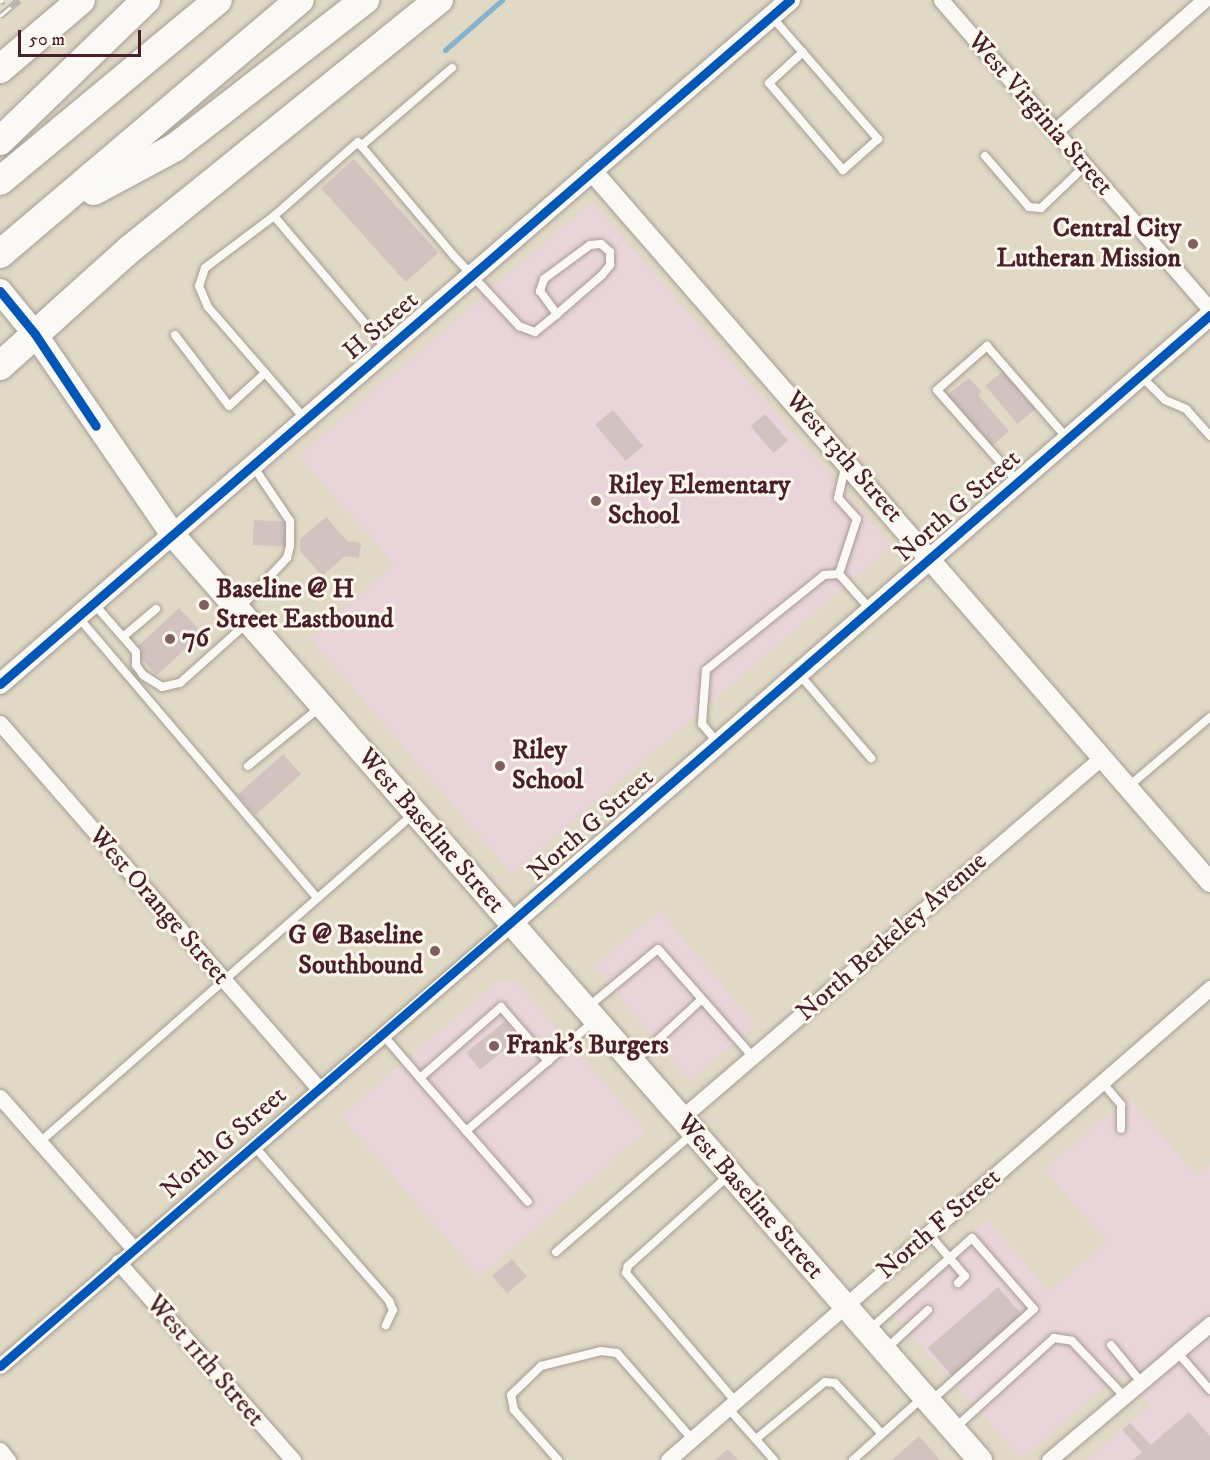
<!DOCTYPE html>
<style>
body{margin:0}
#map{position:relative;width:1210px;height:1460px;overflow:hidden;background:#e0d9c6;font-family:"IM FELL DW Pica",serif}
div>[style]{position:absolute}
.built>*{inset:0;background:#e8d4d9;transform-origin:0 0}
.stream>*{height:5px;margin:-2.5px;padding:0 2.5px;transform-origin:2.5px;border-radius:2.5px;background:#85b2cf}
.building>*{inset:0;background:#d2c2c0;transform-origin:0 0}
.roads{filter:drop-shadow(0 0 2px #a69c93) drop-shadow(0 0 2px #a69c93)}
.service>*{height:8px;margin:-4px;padding:0 4px;transform-origin:4px;border-radius:4px;background:#faf9f6}
.minor>*{height:15px;margin:-7.5px;padding:0 7.5px;transform-origin:7.5px;border-radius:7.5px;background:#faf9f6}
.tertiary>*{height:20px;margin:-10px;padding:0 10px;transform-origin:10px;border-radius:10px;background:#faf9f6}
.primary>*{height:24px;margin:-12px;padding:0 12px;transform-origin:12px;border-radius:12px;background:#faf9f6}
.motorway>*{height:28px;margin:-14px;padding:0 14px;transform-origin:14px;border-radius:14px;background:#faf9f6}
.rail>*{height:7px;margin-top:-3.5px;transform-origin:0;background:repeating-linear-gradient(90deg,#fbf7ec 0 14px,#b8b2b1 0 28px);box-sizing:border-box;border-block:2px solid #b8b2b1}
.cycleway>*{height:9px;margin:-4.5px;padding:0 4.5px;transform-origin:4.5px;border-radius:4.5px;background:#0057b8}
.dots>*{width:16px;height:16px;translate:-50% -50%;box-sizing:border-box;border:3px solid #fbf7ec;border-radius:50%}
span{translate:-50% -50%;white-space:nowrap;text-align:center;line-height:1.15;-webkit-text-stroke:6px #fbf7ec;paint-order:stroke}
.street-label{font-size:26px;color:#4a1f2b}
.poi-label{font-size:26px;color:#4a1f2b;font-weight:700}
.right{translate:-100% -50%;text-align:right}
.left{translate:0 -50%;text-align:left}
.scale{position:absolute;left:18px;top:30px;width:123px;height:27px;box-sizing:border-box;border:3px solid #4a1f2b;border-top:0;padding-left:8px;font-size:18px;line-height:21px;white-space:nowrap;color:#4a1f2b;-webkit-text-stroke:4px #fbf7ec;paint-order:stroke}
</style>
<div id="map">
<div class="built">
<i style="clip-path:polygon(592px 202px,892px 546px,512px 874px,310px 638px,395px 565px,299px 456px)"></i>
<i style="left:660px;top:911px;width:149px;height:86px;rotate:50deg"></i>
<i style="clip-path:polygon(498px 981px,517px 982px,646px 1131px,480px 1277px,341px 1116px)"></i>
<i style="clip-path:polygon(1128px 1097px,1197px 1176px,1210px 1164px,1210px 1460px,1087px 1460px,1150px 1405px,1120px 1373px,1022px 1459px,887px 1307px,987px 1220px,1050px 1292px,1107px 1241px,1044px 1170px)"></i>
</div>
<div class="stream">
<i style="left:445px;top:50px;width:76px;rotate:-41.3deg"></i>
</div>
<div class="building">
<i style="left:354px;top:159px;width:126px;height:44px;rotate:48deg"></i>
<i style="left:1003px;top:371px;width:50px;height:23px;rotate:50deg"></i>
<i style="clip-path:polygon(969px 378px,982px 392px,978px 395px,1009px 431px,992px 446px,947px 395px)"></i>
<i style="left:613px;top:410px;width:47px;height:23px;rotate:50deg"></i>
<i style="left:765px;top:414px;width:35px;height:19px;rotate:49deg"></i>
<i style="clip-path:polygon(326px 517px,347px 541px,361px 543px,359px 558px,345px 556px,322px 576px,300px 551px,300px 539px)"></i>
<i style="left:254px;top:520px;width:33px;height:25px;rotate:3deg"></i>
<i style="left:179px;top:608px;width:34px;height:62px;rotate:47deg"></i>
<i style="left:283px;top:754px;width:27px;height:61px;rotate:48deg"></i>
<i style="left:505px;top:1021px;width:22px;height:50px;rotate:51deg"></i>
<i style="left:512px;top:1259px;width:23px;height:26px;rotate:50deg"></i>
<i style="left:998px;top:1287px;width:37px;height:93px;rotate:49deg"></i>
<i style="clip-path:polygon(1189px 1412px,1210px 1436px,1210px 1460px,1133px 1460px,1142px 1452px,1122px 1430px,1130px 1423px,1151px 1445px)"></i>
<i style="clip-path:polygon(919px 1436px,940px 1460px,892px 1460px)"></i>
<i style="clip-path:polygon(728px 1449px,738px 1460px,715px 1460px)"></i>
</div>
<div class="roads">
<div class="service">
<i style="left:772px;top:17px;width:162px;rotate:49deg"></i>
<i style="left:878px;top:139px;width:47px;rotate:138.5deg"></i>
<i style="left:843px;top:170px;width:114px;rotate:-130.4deg"></i>
<i style="left:769px;top:83px;width:46px;rotate:-42.4deg"></i>
<i style="left:361px;top:146px;width:120px;rotate:-40.6deg"></i>
<i style="left:985px;top:156px;width:67px;rotate:49.2deg"></i>
<i style="left:1029px;top:207px;width:12px;rotate:5deg"></i>
<i style="left:1041px;top:208px;width:61px;rotate:-43.7deg"></i>
<i style="left:274px;top:216px;width:86px;rotate:143deg"></i>
<i style="left:205px;top:268px;width:19px;rotate:108deg"></i>
<i style="left:199px;top:286px;width:23px;rotate:67deg"></i>
<i style="left:208px;top:307px;width:148px;rotate:49.1deg"></i>
<i style="left:175px;top:335px;width:89px;rotate:52.7deg"></i>
<i style="left:229px;top:406px;width:49px;rotate:-42.5deg"></i>
<i style="left:386px;top:348px;width:173px;rotate:-130.3deg"></i>
<i style="left:274px;top:216px;width:112px;rotate:-41.4deg"></i>
<i style="left:358px;top:142px;width:149px;rotate:49.9deg"></i>
<i style="left:454px;top:256px;width:96px;rotate:47.1deg"></i>
<i style="left:519px;top:326px;width:17px;rotate:21deg"></i>
<i style="left:535px;top:332px;width:28px;rotate:-39deg"></i>
<i style="left:557px;top:314px;width:60px;rotate:-40.9deg"></i>
<i style="left:602px;top:275px;width:13px;rotate:-51deg"></i>
<i style="left:610px;top:265px;width:13px;rotate:-90deg"></i>
<i style="left:610px;top:252px;width:12px;rotate:-138deg"></i>
<i style="left:601px;top:244px;width:11px;rotate:175deg"></i>
<i style="left:590px;top:245px;width:57px;rotate:143.5deg"></i>
<i style="left:544px;top:279px;width:13px;rotate:108deg"></i>
<i style="left:540px;top:291px;width:29px;rotate:54deg"></i>
<i style="left:1140px;top:375px;width:35px;rotate:45deg"></i>
<i style="left:1165px;top:400px;width:23px;rotate:23deg"></i>
<i style="left:1186px;top:409px;width:36px;rotate:48deg"></i>
<i style="left:1017px;top:481px;width:121px;rotate:-131.3deg"></i>
<i style="left:937px;top:390px;width:67px;rotate:-41.3deg"></i>
<i style="left:987px;top:346px;width:121px;rotate:49deg"></i>
<i style="left:839px;top:574px;width:58px;rotate:-71.9deg"></i>
<i style="left:857px;top:519px;width:28px;rotate:-132deg"></i>
<i style="left:838px;top:498px;width:31px;rotate:-77deg"></i>
<i style="left:95px;top:605px;width:62px;rotate:48.9deg"></i>
<i style="left:136px;top:652px;width:13px;rotate:90deg"></i>
<i style="left:136px;top:665px;width:12px;rotate:55deg"></i>
<i style="left:143px;top:675px;width:22px;rotate:32deg"></i>
<i style="left:162px;top:687px;width:18px;rotate:-13deg"></i>
<i style="left:180px;top:683px;width:90px;rotate:-41.8deg"></i>
<i style="left:239px;top:609px;width:70px;rotate:-46.7deg"></i>
<i style="left:287px;top:558px;width:12px;rotate:-76deg"></i>
<i style="left:290px;top:546px;width:25px;rotate:-90deg"></i>
<i style="left:290px;top:521px;width:66px;rotate:-123.9deg"></i>
<i style="left:79px;top:618px;width:367px;rotate:49.6deg"></i>
<i style="left:124px;top:636px;width:42px;rotate:-40.2deg"></i>
<i style="left:799px;top:674px;width:111px;rotate:49.4deg"></i>
<i style="left:718px;top:743px;width:25px;rotate:-130deg"></i>
<i style="left:702px;top:724px;width:54px;rotate:-85.8deg"></i>
<i style="left:706px;top:670px;width:151px;rotate:-38.8deg"></i>
<i style="left:824px;top:575px;width:15px;rotate:-4deg"></i>
<i style="left:839px;top:574px;width:47px;rotate:48.5deg"></i>
<i style="left:248px;top:766px;width:92px;rotate:-39.2deg"></i>
<i style="left:1129px;top:786px;width:106px;rotate:-40.4deg"></i>
<i style="left:589px;top:1006px;width:89px;rotate:-39.6deg"></i>
<i style="left:658px;top:949px;width:144px;rotate:48.7deg"></i>
<i style="left:383px;top:1035px;width:57px;rotate:49.3deg"></i>
<i style="left:420px;top:1078px;width:108px;rotate:-41.2deg"></i>
<i style="left:501px;top:1007px;width:72px;rotate:49deg"></i>
<i style="left:548px;top:1061px;width:61px;rotate:-41deg"></i>
<i style="left:635px;top:1061px;width:91px;rotate:-42.8deg"></i>
<i style="left:420px;top:1078px;width:164px;rotate:48.9deg"></i>
<i style="left:1102px;top:1082px;width:30px;rotate:50deg"></i>
<i style="left:1121px;top:1105px;width:24px;rotate:90deg"></i>
<i style="left:466px;top:1131px;width:108px;rotate:-40.5deg"></i>
<i style="left:40px;top:1142px;width:497px;rotate:-41.3deg"></i>
<i style="left:254px;top:1146px;width:206px;rotate:48.9deg"></i>
<i style="left:389px;top:1301px;width:10px;rotate:66deg"></i>
<i style="left:393px;top:1310px;width:17px;rotate:115deg"></i>
<i style="left:728px;top:1176px;width:135px;rotate:138deg"></i>
<i style="left:628px;top:1266px;width:7px;rotate:106deg"></i>
<i style="left:626px;top:1273px;width:168px;rotate:49.6deg"></i>
<i style="left:928px;top:1233px;width:57px;rotate:49.3deg"></i>
<i style="left:965px;top:1276px;width:10px;rotate:135deg"></i>
<i style="left:556px;top:1252px;width:179px;rotate:-40.9deg"></i>
<i style="left:869px;top:1330px;width:138px;rotate:-41.8deg"></i>
<i style="left:972px;top:1238px;width:94px;rotate:48.9deg"></i>
<i style="left:1034px;top:1309px;width:137px;rotate:138.3deg"></i>
<i style="left:1111px;top:1345px;width:48px;rotate:51deg"></i>
<i style="left:887px;top:1348px;width:56px;rotate:-42.8deg"></i>
<i style="left:1177px;top:1352px;width:50px;rotate:49deg"></i>
<i style="left:728px;top:1408px;width:69px;rotate:48.5deg"></i>
<i style="left:956px;top:1427px;width:132px;rotate:-42.2deg"></i>
<i style="left:1054px;top:1338px;width:18px;rotate:9deg"></i>
<i style="left:1072px;top:1341px;width:76px;rotate:46.6deg"></i>
<i style="left:756px;top:1439px;width:89px;rotate:-39.6deg"></i>
<i style="left:825px;top:1382px;width:10px;rotate:6deg"></i>
<i style="left:835px;top:1383px;width:69px;rotate:47.3deg"></i>
<i style="left:558px;top:1460px;width:67px;rotate:-131.3deg"></i>
<i style="left:514px;top:1410px;width:15px;rotate:-101deg"></i>
<i style="left:511px;top:1395px;width:42px;rotate:-44deg"></i>
<i style="left:541px;top:1366px;width:62px;rotate:-14deg"></i>
<i style="left:601px;top:1351px;width:16px;rotate:7deg"></i>
<i style="left:617px;top:1353px;width:114px;rotate:48.9deg"></i>
<i style="left:853px;top:1460px;width:91px;rotate:-41.9deg"></i>
</div>
<div class="minor">
<i style="left:941px;top:0;width:410px;rotate:49deg"></i>
<i style="left:1055px;top:131px;width:198px;rotate:-41.3deg"></i>
<i style="left:0;top:723px;width:486px;rotate:48.9deg"></i>
<i style="left:0;top:1097px;width:203px;rotate:48.6deg"></i>
<i style="left:681px;top:1118px;width:555px;rotate:-40.61deg"></i>
<i style="left:118px;top:1262px;width:264px;rotate:48.5deg"></i>
<i style="left:0;top:1366px;width:676px;rotate:-40.86deg"></i>
<i style="left:0;top:1450px;width:13px;rotate:51deg"></i>
<i style="left:668px;top:1460px;width:719px;rotate:-41.05deg"></i>
<i style="left:1049px;top:1460px;width:211px;rotate:-40.2deg"></i>
</div>
<div class="tertiary">
<i style="left:592px;top:171px;width:942px;rotate:49deg"></i>
<i style="left:0;top:684px;width:1045px;rotate:-40.89deg"></i>
<i style="left:511px;top:924px;width:927px;rotate:-41.06deg"></i>
</div>
<div class="primary">
<i style="left:0;top:291px;width:55px;rotate:50.9deg"></i>
<i style="left:35px;top:334px;width:244px;rotate:55.5deg"></i>
<i style="left:173px;top:535px;width:1228px;rotate:48.9deg"></i>
</div>
<div class="motorway">
<i style="left:0;top:69px;width:106px;rotate:-40.4deg"></i>
<i style="left:0;top:141px;width:203px;rotate:-44deg"></i>
<i style="left:0;top:181px;width:283px;rotate:-39.7deg"></i>
<i style="left:94px;top:191px;width:91px;rotate:-28.3deg"></i>
<i style="left:174px;top:148px;width:242px;rotate:-37.8deg"></i>
<i style="left:0;top:254px;width:393px;rotate:-40.3deg"></i>
<i style="left:0;top:366px;width:175px;rotate:-42deg"></i>
<i style="left:130px;top:249px;width:397px;rotate:-38.9deg"></i>
</div>
</div>
<div class="rail">
<i style="left:0;top:2px;width:4px;rotate:-34deg"></i>
<i style="left:0;top:16px;width:25px;rotate:-40deg"></i>
</div>
<div class="cycleway">
<i style="left:0;top:291px;width:55px;rotate:50.9deg"></i>
<i style="left:35px;top:334px;width:110px;rotate:56.5deg"></i>
<i style="left:0;top:684px;width:1045px;rotate:-40.89deg"></i>
<i style="left:0;top:1366px;width:1603px;rotate:-40.98deg"></i>
</div>
<div class="dots">
<i style="left:1193px;top:244px;background:#7e6061"></i>
<i style="left:596px;top:501px;background:#7e6061"></i>
<i style="left:204px;top:605px;background:#7e6061"></i>
<i style="left:170px;top:639px;background:#7e6061"></i>
<i style="left:500px;top:766px;background:#7e6061"></i>
<i style="left:435px;top:951px;background:#7e6061"></i>
<i style="left:494px;top:1046px;background:#7e6061"></i>
</div>
<div class="street-label">
<span style="left:1040px;top:114px;rotate:49deg">West Virginia Street</span>
<span style="left:381px;top:326px;rotate:-41deg">H Street</span>
<span style="left:844px;top:457px;rotate:49deg">West 13th Street</span>
<span style="left:958px;top:506px;rotate:-41deg">North G Street</span>
<span style="left:591px;top:825px;rotate:-41deg">North G Street</span>
<span style="left:431px;top:831px;rotate:49deg">West Baseline Street</span>
<span style="left:159px;top:906px;rotate:49deg">West Orange Street</span>
<span style="left:892px;top:937px;rotate:-41deg">North Berkeley Avenue</span>
<span style="left:224px;top:1143px;rotate:-41deg">North G Street</span>
<span style="left:750px;top:1197px;rotate:49deg">West Baseline Street</span>
<span style="left:939px;top:1224px;rotate:-41deg">North F Street</span>
<span style="left:205px;top:1361px;rotate:49deg">West 11th Street</span>
</div>
<div class="poi-label">
<span class="right" style="left:1181px;top:244px">Central City<br>Lutheran Mission</span>
<span class="left" style="left:608px;top:501px">Riley Elementary<br>School</span>
<span class="left" style="left:216px;top:605px">Baseline @ H<br>Street Eastbound</span>
<span class="left" style="left:182px;top:639px">76</span>
<span class="left" style="left:512px;top:766px">Riley<br>School</span>
<span class="right" style="left:423px;top:951px">G @ Baseline<br>Southbound</span>
<span class="left" style="left:506px;top:1046px">Frank's Burgers</span>
</div>
<div class="scale">50 m</div>
</div>
